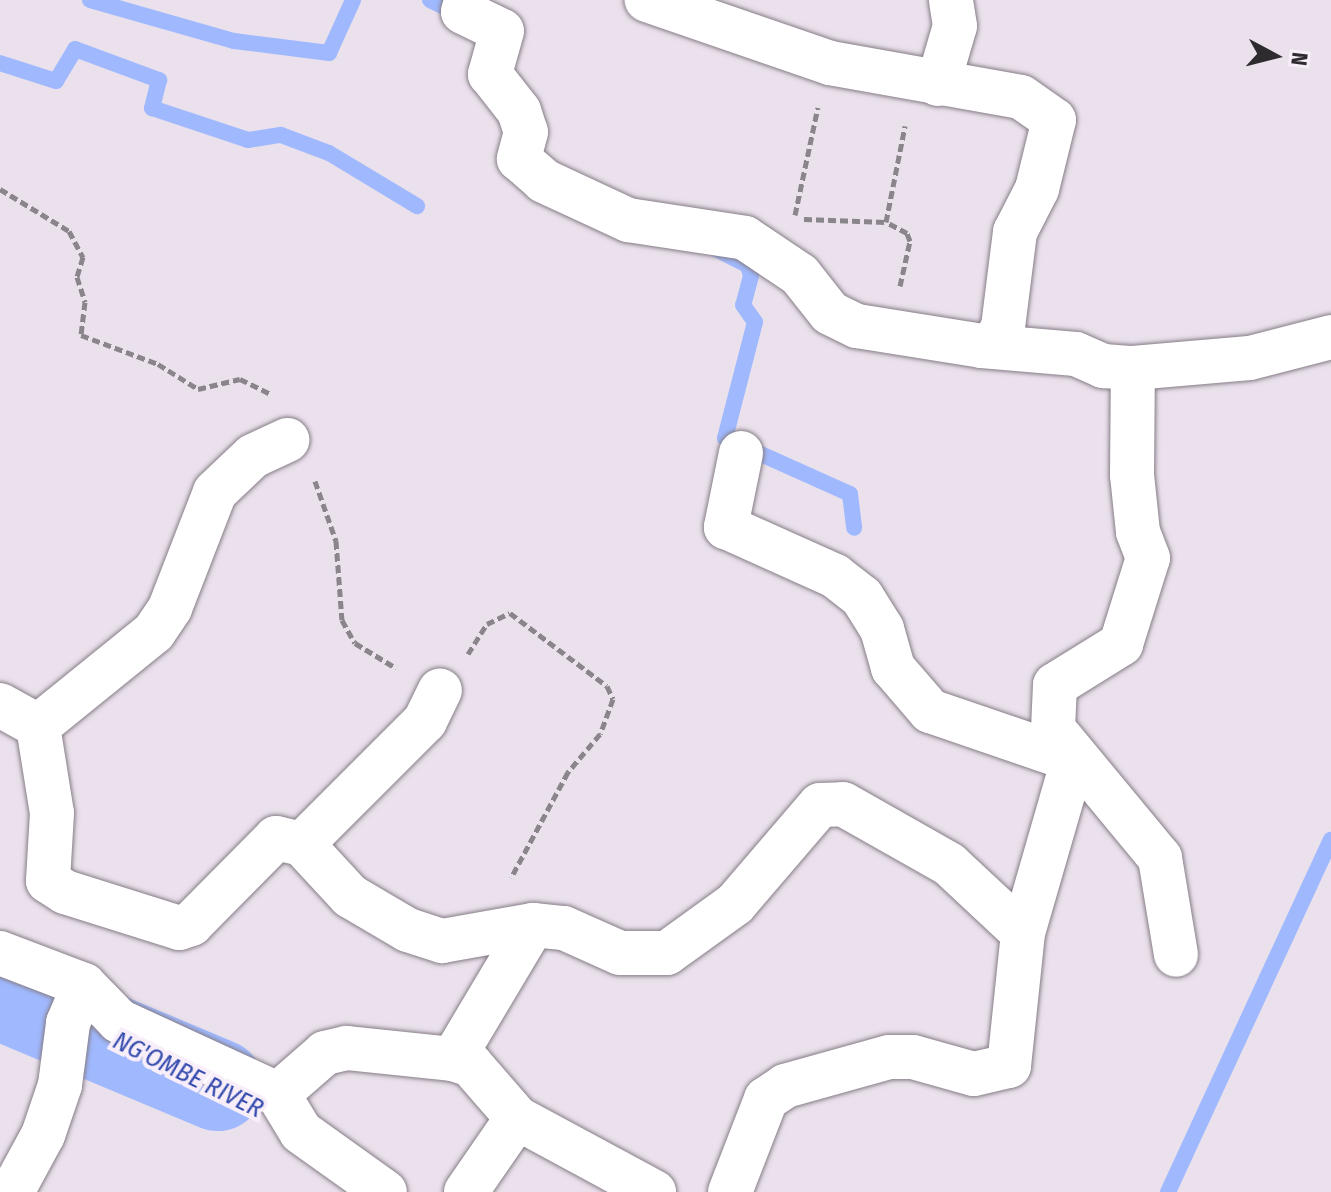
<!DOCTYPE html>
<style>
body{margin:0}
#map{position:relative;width:1331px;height:1192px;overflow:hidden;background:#eae1ec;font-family:"Fira Sans Condensed",sans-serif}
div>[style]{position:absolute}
.stream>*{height:16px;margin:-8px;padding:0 8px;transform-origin:8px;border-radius:8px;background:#a0b9fe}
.river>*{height:92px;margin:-46px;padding:0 46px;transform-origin:46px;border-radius:46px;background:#a0b9fe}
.path>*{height:5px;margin-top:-2.5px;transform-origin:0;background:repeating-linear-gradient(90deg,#8a848b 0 8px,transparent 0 12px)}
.roads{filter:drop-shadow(0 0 2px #867d87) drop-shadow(0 0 2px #867d87)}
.minor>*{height:44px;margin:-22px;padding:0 22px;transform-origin:22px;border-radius:22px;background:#fff}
span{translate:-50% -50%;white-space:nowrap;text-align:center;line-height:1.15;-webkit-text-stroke:8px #f8eefa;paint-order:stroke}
.water-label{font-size:26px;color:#344bad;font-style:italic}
.north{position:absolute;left:1235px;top:16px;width:80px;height:80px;-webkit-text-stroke:6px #f8eefa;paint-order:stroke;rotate:97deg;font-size:22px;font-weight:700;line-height:32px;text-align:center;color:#2e2b2f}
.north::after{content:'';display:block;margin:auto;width:28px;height:36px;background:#2e2b2f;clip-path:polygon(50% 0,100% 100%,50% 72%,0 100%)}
</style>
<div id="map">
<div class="stream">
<i style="left:90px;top:0;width:150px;rotate:15.9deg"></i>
<i style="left:234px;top:41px;width:96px;rotate:7.2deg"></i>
<i style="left:329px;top:53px;width:58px;rotate:-65.6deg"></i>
<i style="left:430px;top:0;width:34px;rotate:26deg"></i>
<i style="left:0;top:63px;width:59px;rotate:17.8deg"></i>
<i style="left:56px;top:81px;width:37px;rotate:-59deg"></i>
<i style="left:75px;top:49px;width:90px;rotate:20.3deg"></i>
<i style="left:159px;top:80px;width:29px;rotate:104deg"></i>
<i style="left:152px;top:108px;width:101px;rotate:18.4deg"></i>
<i style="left:248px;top:140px;width:33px;rotate:-9deg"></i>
<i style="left:281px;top:135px;width:51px;rotate:20.6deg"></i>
<i style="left:329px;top:153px;width:103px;rotate:31.1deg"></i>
<i style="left:716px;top:249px;width:36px;rotate:27deg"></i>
<i style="left:748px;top:265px;width:11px;rotate:75deg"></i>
<i style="left:751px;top:276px;width:30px;rotate:105deg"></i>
<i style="left:743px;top:305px;width:21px;rotate:55deg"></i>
<i style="left:755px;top:322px;width:120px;rotate:104.5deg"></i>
<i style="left:725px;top:438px;width:137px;rotate:24.1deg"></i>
<i style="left:850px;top:494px;width:34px;rotate:83deg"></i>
<i style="left:1168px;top:1192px;width:388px;rotate:-65.2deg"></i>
</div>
<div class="river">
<i style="left:0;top:994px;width:236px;rotate:22.7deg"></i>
</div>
<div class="path">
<i style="left:0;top:189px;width:81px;rotate:31.3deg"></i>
<i style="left:69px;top:231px;width:30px;rotate:62deg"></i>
<i style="left:83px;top:257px;width:21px;rotate:107deg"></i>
<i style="left:77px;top:277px;width:26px;rotate:72deg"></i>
<i style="left:85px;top:302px;width:33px;rotate:97deg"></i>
<i style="left:81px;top:335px;width:82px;rotate:20.6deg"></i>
<i style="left:158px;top:364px;width:47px;rotate:32deg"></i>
<i style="left:198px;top:389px;width:43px;rotate:-13.4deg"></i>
<i style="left:240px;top:379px;width:34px;rotate:26deg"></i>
<i style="left:795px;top:215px;width:110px;rotate:-78deg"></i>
<i style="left:804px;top:219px;width:82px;rotate:2.1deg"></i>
<i style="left:900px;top:286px;width:46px;rotate:-77.5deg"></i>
<i style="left:910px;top:241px;width:9px;rotate:-111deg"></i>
<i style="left:907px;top:233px;width:24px;rotate:-152deg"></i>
<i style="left:886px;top:222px;width:98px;rotate:-78.8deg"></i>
<i style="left:315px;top:481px;width:64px;rotate:70.7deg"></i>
<i style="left:336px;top:541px;width:79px;rotate:85.7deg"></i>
<i style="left:342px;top:620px;width:26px;rotate:61deg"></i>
<i style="left:355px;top:643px;width:48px;rotate:31.4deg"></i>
<i style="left:468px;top:654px;width:36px;rotate:-58deg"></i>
<i style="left:487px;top:624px;width:25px;rotate:-26deg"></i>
<i style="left:510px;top:613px;width:121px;rotate:37deg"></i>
<i style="left:607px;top:686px;width:14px;rotate:65deg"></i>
<i style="left:613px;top:699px;width:37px;rotate:110deg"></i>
<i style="left:600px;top:734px;width:50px;rotate:130.1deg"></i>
<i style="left:568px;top:772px;width:120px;rotate:118.3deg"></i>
</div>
<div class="roads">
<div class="minor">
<i style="left:466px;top:0;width:12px;rotate:104deg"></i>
<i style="left:463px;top:12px;width:43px;rotate:26deg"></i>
<i style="left:502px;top:31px;width:45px;rotate:105.6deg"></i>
<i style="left:490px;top:74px;width:47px;rotate:51.9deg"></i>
<i style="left:519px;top:111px;width:22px;rotate:72deg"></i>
<i style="left:526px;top:132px;width:28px;rotate:105deg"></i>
<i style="left:519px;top:159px;width:33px;rotate:41deg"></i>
<i style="left:544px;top:181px;width:93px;rotate:24.9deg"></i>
<i style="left:628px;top:220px;width:118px;rotate:8.7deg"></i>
<i style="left:745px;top:238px;width:66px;rotate:33.9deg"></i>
<i style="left:800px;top:275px;width:48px;rotate:51.7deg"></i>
<i style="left:830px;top:313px;width:30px;rotate:26deg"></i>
<i style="left:857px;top:326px;width:127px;rotate:9.1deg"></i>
<i style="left:982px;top:346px;width:14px;rotate:-17deg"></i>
<i style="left:995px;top:342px;width:17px;rotate:-62deg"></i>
<i style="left:1003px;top:327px;width:96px;rotate:-82.8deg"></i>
<i style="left:1015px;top:232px;width:48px;rotate:-62.9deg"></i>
<i style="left:1037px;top:189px;width:71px;rotate:-76.2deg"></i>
<i style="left:1054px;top:120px;width:40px;rotate:-145.1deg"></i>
<i style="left:1021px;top:97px;width:194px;rotate:-169.9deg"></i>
<i style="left:830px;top:63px;width:194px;rotate:-161deg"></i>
<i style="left:938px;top:84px;width:60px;rotate:-73.7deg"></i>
<i style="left:955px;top:26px;width:26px;rotate:-99deg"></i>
<i style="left:982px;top:346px;width:94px;rotate:4.9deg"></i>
<i style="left:1076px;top:354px;width:30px;rotate:24deg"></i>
<i style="left:1103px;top:366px;width:30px;rotate:4deg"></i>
<i style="left:1133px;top:368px;width:117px;rotate:-4.9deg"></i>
<i style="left:1250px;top:358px;width:84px;rotate:-14.5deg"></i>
<i style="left:741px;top:453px;width:76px;rotate:101.5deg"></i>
<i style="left:726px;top:527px;width:120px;rotate:24.2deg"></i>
<i style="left:835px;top:576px;width:34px;rotate:38deg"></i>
<i style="left:862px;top:597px;width:38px;rotate:58deg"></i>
<i style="left:882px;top:629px;width:41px;rotate:74.2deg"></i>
<i style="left:893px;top:668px;width:57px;rotate:49.3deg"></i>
<i style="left:930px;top:711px;width:151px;rotate:18.9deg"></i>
<i style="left:1073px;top:760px;width:37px;rotate:-123deg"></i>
<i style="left:1053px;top:729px;width:44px;rotate:-87.4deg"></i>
<i style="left:1055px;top:685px;width:78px;rotate:-31.8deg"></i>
<i style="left:1121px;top:644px;width:90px;rotate:-72.6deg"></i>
<i style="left:1148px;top:558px;width:28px;rotate:-111deg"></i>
<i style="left:1138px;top:532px;width:57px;rotate:-96deg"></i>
<i style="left:1132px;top:475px;width:107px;rotate:-89.5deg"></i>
<i style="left:0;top:705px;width:43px;rotate:28.9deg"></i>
<i style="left:38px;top:726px;width:88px;rotate:80.9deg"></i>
<i style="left:52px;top:813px;width:68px;rotate:93.4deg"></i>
<i style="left:48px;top:881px;width:20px;rotate:33deg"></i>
<i style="left:65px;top:892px;width:120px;rotate:17.5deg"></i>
<i style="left:179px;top:928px;width:13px;rotate:-18deg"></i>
<i style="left:191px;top:924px;width:121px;rotate:-45.3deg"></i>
<i style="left:276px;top:838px;width:27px;rotate:13deg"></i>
<i style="left:302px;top:844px;width:174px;rotate:-45deg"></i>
<i style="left:425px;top:721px;width:34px;rotate:-64deg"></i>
<i style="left:38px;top:726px;width:149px;rotate:-39deg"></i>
<i style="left:154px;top:632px;width:29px;rotate:-56deg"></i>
<i style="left:170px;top:608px;width:124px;rotate:-68.8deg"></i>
<i style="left:215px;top:492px;width:52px;rotate:-43.5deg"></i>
<i style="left:253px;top:456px;width:38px;rotate:-25deg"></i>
<i style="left:1060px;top:737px;width:157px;rotate:50.4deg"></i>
<i style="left:1160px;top:858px;width:98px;rotate:80.6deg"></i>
<i style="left:302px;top:844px;width:71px;rotate:47.3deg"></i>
<i style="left:350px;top:896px;width:67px;rotate:30.4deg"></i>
<i style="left:408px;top:930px;width:36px;rotate:18deg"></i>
<i style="left:442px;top:941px;width:92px;rotate:-10deg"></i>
<i style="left:0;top:953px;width:90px;rotate:20.9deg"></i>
<i style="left:84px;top:985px;width:50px;rotate:45.8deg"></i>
<i style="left:119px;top:1021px;width:175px;rotate:24.7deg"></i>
<i style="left:278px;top:1094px;width:44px;rotate:58.8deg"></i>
<i style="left:301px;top:1132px;width:103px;rotate:35.5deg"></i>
<i style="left:453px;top:1059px;width:19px;rotate:18deg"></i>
<i style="left:471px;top:1065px;width:70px;rotate:49deg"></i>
<i style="left:517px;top:1118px;width:90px;rotate:124.6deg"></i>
<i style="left:278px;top:1094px;width:62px;rotate:-41.1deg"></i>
<i style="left:325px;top:1053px;width:22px;rotate:-13deg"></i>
<i style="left:346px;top:1048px;width:108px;rotate:5.9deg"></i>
<i style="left:453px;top:1059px;width:156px;rotate:-59.2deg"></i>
<i style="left:533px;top:925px;width:31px;rotate:6deg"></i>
<i style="left:564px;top:928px;width:61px;rotate:24.1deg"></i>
<i style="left:620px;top:953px;width:47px"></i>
<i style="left:667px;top:953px;width:84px;rotate:-35.8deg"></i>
<i style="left:735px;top:904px;width:130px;rotate:-49.4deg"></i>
<i style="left:820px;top:805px;width:23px;rotate:-2deg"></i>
<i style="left:843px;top:804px;width:122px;rotate:29.5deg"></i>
<i style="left:949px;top:864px;width:101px;rotate:43deg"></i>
<i style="left:517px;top:1118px;width:156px;rotate:28.4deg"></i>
<i style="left:12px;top:1192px;width:65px;rotate:-61.5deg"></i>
<i style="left:43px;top:1135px;width:53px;rotate:-71.2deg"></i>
<i style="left:60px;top:1085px;width:63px;rotate:-82.6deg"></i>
<i style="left:68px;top:1023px;width:41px;rotate:-67.2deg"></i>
<i style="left:730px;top:1192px;width:100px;rotate:-68.8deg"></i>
<i style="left:766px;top:1099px;width:23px;rotate:-34deg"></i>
<i style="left:785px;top:1086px;width:108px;rotate:-15.6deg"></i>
<i style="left:889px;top:1057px;width:24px"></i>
<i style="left:913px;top:1057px;width:63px;rotate:15.6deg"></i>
<i style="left:974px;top:1074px;width:36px;rotate:-13deg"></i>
<i style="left:1009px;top:1066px;width:134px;rotate:-84deg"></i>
<i style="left:1023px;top:933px;width:180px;rotate:-73.9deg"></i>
</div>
</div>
<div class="water-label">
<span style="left:188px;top:1075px;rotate:26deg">NG'OMBE RIVER</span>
</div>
<div class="north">N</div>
</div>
